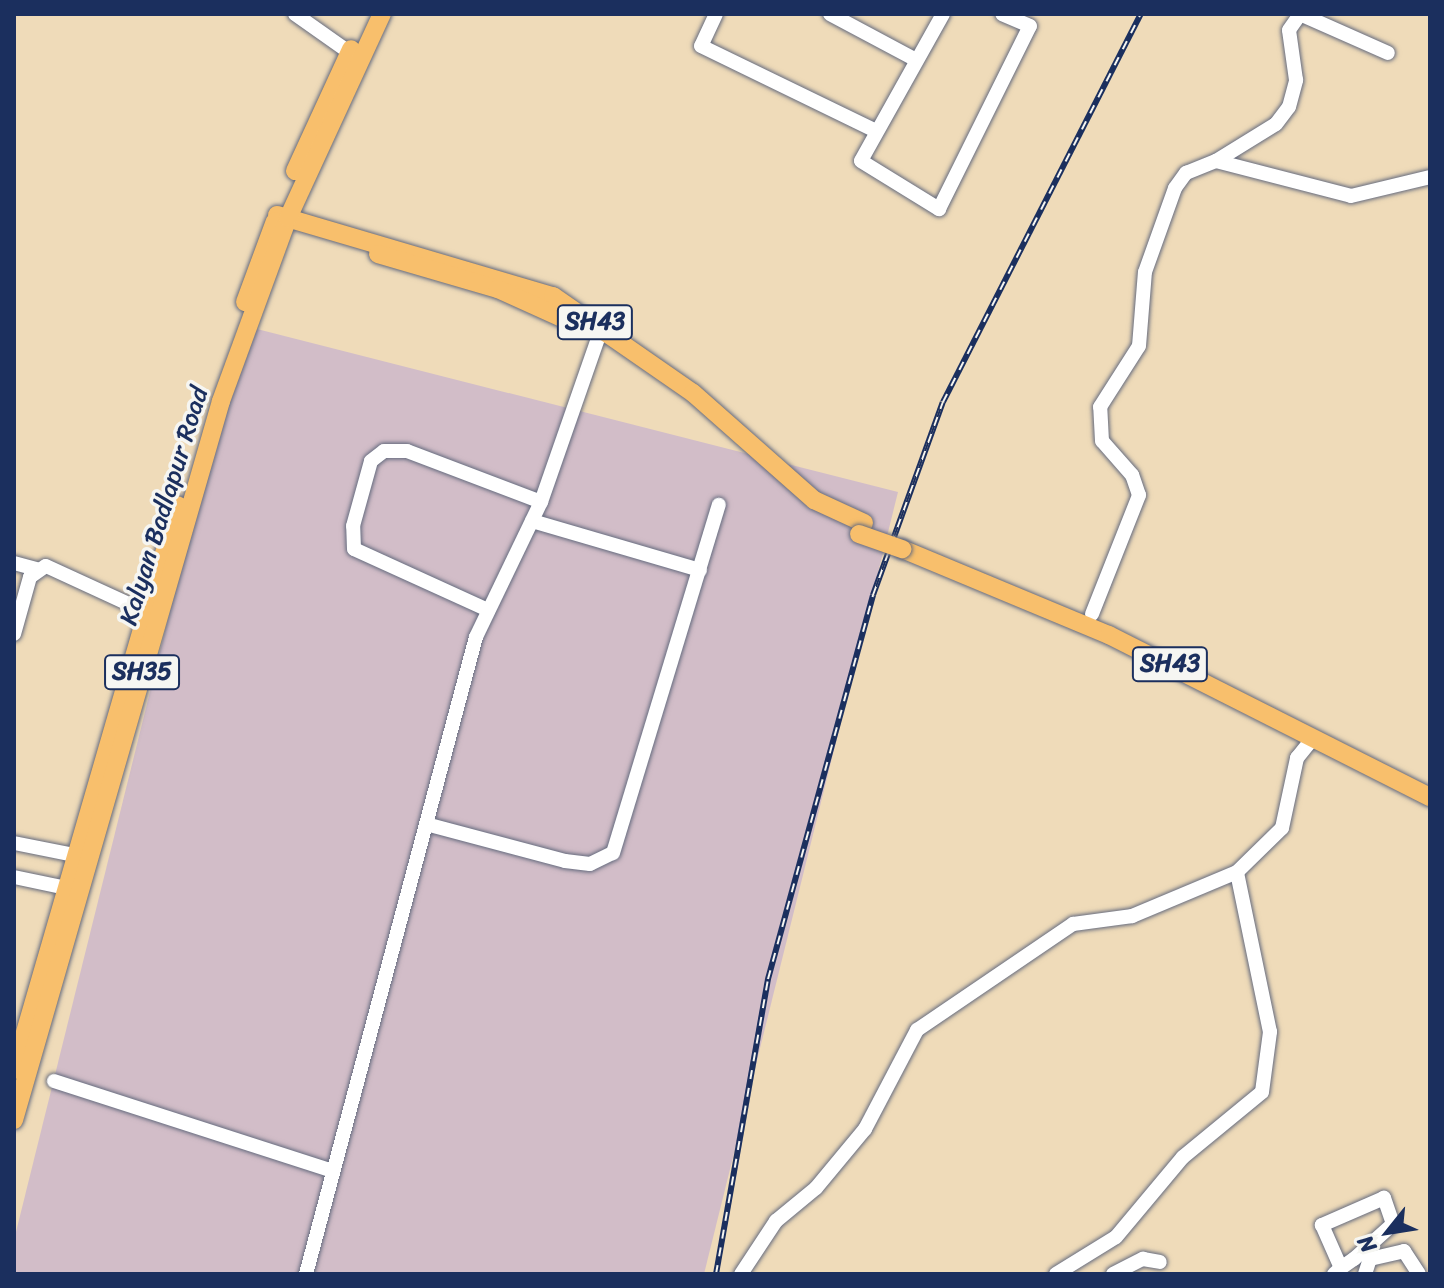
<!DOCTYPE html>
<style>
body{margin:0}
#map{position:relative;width:1444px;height:1288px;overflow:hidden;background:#efdbb9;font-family:Sriracha,sans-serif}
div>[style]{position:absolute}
.industrial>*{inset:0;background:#d2bdc8}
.roads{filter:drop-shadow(0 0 2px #656b7e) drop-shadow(0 0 2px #656b7e)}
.minor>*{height:14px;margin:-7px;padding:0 7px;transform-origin:7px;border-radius:7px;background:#fff}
.major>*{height:18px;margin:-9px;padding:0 9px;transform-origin:9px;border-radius:9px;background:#f8bf6c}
.rail>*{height:6px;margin-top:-3px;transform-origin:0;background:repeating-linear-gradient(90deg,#f6f6f2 0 9px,#1b2f5e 0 18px);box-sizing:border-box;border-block:2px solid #1b2f5e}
.bridges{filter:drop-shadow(0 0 2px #656b7e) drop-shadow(0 0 2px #656b7e)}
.major-bridge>*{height:18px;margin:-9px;padding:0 9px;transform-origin:9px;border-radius:9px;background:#f8bf6c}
span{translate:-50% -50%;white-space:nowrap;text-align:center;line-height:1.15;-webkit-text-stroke:7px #f6f6f2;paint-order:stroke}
.shield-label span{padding:2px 6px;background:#f6f6f2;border:2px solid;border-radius:6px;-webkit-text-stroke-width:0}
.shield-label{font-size:24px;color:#1b2f5e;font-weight:700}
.street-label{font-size:26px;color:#1b2f5e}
.frame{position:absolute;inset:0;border:16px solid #1b2f5e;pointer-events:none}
.north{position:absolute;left:1348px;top:1192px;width:80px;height:80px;-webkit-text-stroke:6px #f6f6f2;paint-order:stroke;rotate:240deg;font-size:22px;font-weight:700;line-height:32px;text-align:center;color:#1b2f5e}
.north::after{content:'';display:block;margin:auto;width:28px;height:36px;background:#1b2f5e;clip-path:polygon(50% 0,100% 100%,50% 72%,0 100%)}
</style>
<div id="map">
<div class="industrial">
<i style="clip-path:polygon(241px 325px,898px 492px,704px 1274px,14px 1274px,14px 1240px)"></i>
</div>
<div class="roads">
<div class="minor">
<i style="left:295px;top:14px;width:75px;rotate:35.2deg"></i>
<i style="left:716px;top:14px;width:35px;rotate:115deg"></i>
<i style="left:701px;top:46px;width:192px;rotate:25.9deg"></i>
<i style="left:830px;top:14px;width:98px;rotate:28.1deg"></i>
<i style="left:943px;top:14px;width:168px;rotate:119.2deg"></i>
<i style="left:861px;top:161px;width:92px;rotate:31.6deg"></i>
<i style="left:939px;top:209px;width:204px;rotate:-63.6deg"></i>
<i style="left:1030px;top:26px;width:30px;rotate:-157deg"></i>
<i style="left:1216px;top:161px;width:70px;rotate:-31.7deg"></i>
<i style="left:1276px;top:124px;width:21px;rotate:-53deg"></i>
<i style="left:1289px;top:107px;width:28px;rotate:-75deg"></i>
<i style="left:1296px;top:80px;width:50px;rotate:-98deg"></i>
<i style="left:1289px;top:30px;width:19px;rotate:-55deg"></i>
<i style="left:1300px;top:14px;width:96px;rotate:23.9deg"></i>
<i style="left:532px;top:521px;width:175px;rotate:16.3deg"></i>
<i style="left:14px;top:563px;width:24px;rotate:15deg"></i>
<i style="left:488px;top:610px;width:147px;rotate:-155.5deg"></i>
<i style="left:354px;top:549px;width:23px;rotate:-92deg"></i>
<i style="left:353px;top:526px;width:67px;rotate:-74.5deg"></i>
<i style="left:371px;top:461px;width:16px;rotate:-38deg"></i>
<i style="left:384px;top:451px;width:23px"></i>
<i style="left:407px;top:451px;width:143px;rotate:20.8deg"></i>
<i style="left:1092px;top:614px;width:128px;rotate:-68.4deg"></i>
<i style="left:1139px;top:495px;width:21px;rotate:-109deg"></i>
<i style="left:1132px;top:475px;width:45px;rotate:-131.4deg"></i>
<i style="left:1102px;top:441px;width:34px;rotate:-93deg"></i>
<i style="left:1100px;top:407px;width:72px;rotate:-57.4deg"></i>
<i style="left:1139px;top:346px;width:74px;rotate:-85.4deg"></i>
<i style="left:1145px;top:272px;width:89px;rotate:-70.3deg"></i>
<i style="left:1175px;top:188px;width:19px;rotate:-54deg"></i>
<i style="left:1186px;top:173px;width:32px;rotate:-22deg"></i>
<i style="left:1216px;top:161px;width:139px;rotate:14.5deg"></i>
<i style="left:1351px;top:196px;width:81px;rotate:-13.5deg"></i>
<i style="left:14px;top:634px;width:59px;rotate:-74.3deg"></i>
<i style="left:30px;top:577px;width:19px;rotate:-35deg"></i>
<i style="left:46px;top:566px;width:108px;rotate:24.7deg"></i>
<i style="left:426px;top:824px;width:144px;rotate:14.9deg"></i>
<i style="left:565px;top:861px;width:25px;rotate:7deg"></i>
<i style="left:590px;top:864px;width:25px;rotate:-26deg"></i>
<i style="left:613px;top:853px;width:364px;rotate:-73.1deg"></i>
<i style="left:14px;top:843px;width:71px;rotate:11.3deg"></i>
<i style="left:14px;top:877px;width:53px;rotate:11.9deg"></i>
<i style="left:54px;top:1081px;width:293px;rotate:17.9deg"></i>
<i style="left:306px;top:1274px;width:659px;rotate:-75.06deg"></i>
<i style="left:476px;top:637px;width:150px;rotate:-64.3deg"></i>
<i style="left:541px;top:502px;width:185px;rotate:-70.8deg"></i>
<i style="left:741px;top:1274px;width:64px;rotate:-56.6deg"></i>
<i style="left:776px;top:1221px;width:52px;rotate:-39.5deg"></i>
<i style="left:816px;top:1188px;width:77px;rotate:-50.3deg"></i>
<i style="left:865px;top:1129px;width:112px;rotate:-62.3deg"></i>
<i style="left:917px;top:1030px;width:189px;rotate:-34.2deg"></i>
<i style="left:1073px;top:924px;width:60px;rotate:-7.7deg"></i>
<i style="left:1132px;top:916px;width:114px;rotate:-22.7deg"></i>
<i style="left:1056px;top:1274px;width:70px;rotate:-31.7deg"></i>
<i style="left:1116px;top:1237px;width:104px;rotate:-50.1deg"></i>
<i style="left:1183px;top:1157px;width:102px;rotate:-39.4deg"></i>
<i style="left:1262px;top:1092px;width:61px;rotate:-82.4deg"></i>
<i style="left:1270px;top:1032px;width:163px;rotate:-101.7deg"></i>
<i style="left:1237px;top:872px;width:63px;rotate:-44.4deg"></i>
<i style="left:1282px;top:828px;width:72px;rotate:-77.9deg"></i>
<i style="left:1297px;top:758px;width:27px;rotate:-51deg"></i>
<i style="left:1113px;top:1274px;width:34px;rotate:-27deg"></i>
<i style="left:1143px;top:1259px;width:17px;rotate:10deg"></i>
<i style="left:1334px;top:1274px;width:9px;rotate:-41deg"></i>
<i style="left:1341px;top:1268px;width:16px;rotate:-35deg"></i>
<i style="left:1354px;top:1259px;width:52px;rotate:-41.9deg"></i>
<i style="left:1393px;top:1224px;width:28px;rotate:-109deg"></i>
<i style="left:1384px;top:1198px;width:68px;rotate:156.5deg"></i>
<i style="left:1322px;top:1225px;width:47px;rotate:66.2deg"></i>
<i style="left:1365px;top:1274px;width:16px;rotate:-72deg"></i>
<i style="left:1370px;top:1259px;width:35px;rotate:-13deg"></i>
<i style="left:1404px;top:1251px;width:27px;rotate:57deg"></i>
</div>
<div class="major">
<i style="left:295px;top:171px;width:134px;rotate:-65.3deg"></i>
<i style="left:277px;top:215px;width:288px;rotate:16.4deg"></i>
<i style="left:553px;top:296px;width:170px;rotate:34.7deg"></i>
<i style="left:693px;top:393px;width:162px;rotate:41.5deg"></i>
<i style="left:814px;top:500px;width:55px;rotate:24.7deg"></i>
<i style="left:378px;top:254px;width:125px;rotate:16.3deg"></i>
<i style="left:498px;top:289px;width:85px;rotate:24.4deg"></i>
<i style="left:245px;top:302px;width:86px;rotate:-69.7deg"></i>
<i style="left:902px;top:549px;width:224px;rotate:22.6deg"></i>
<i style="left:1109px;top:635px;width:360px;rotate:26.8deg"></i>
<i style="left:14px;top:1070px;width:588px;rotate:-73.81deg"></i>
<i style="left:14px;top:1120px;width:748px;rotate:-73.94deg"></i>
<i style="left:221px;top:401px;width:195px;rotate:-69.9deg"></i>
<i style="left:288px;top:218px;width:225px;rotate:-65.3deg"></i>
</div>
</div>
<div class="rail">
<i style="left:716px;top:1274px;width:300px;rotate:-80deg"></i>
<i style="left:768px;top:979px;width:398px;rotate:-74.7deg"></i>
<i style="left:873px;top:595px;width:205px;rotate:-70.1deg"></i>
<i style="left:943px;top:402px;width:436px;rotate:-63deg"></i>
</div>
<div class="bridges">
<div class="major-bridge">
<i style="left:859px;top:534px;width:46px;rotate:19.2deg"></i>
</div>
</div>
<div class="shield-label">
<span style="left:595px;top:322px">SH43</span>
<span style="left:1170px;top:664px">SH43</span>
<span style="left:142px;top:672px">SH35</span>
</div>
<div class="street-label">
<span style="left:164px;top:506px;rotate:-73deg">Kalyan Badlapur Road</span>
</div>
<div class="frame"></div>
<div class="north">N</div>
</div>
